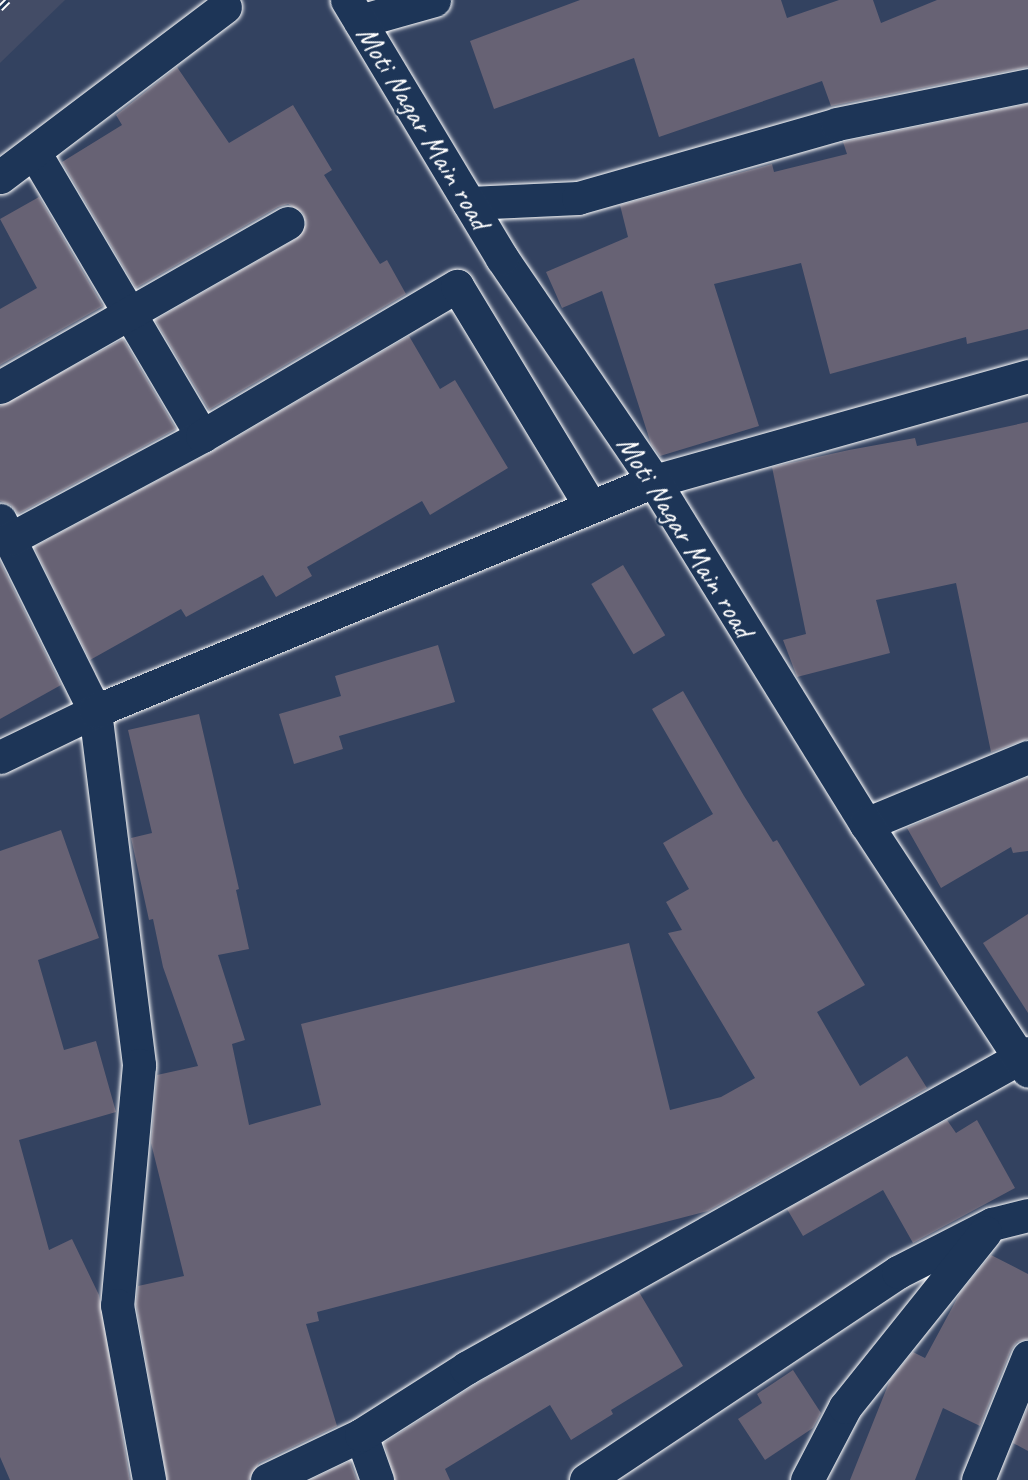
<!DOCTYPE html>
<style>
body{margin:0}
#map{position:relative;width:1028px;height:1480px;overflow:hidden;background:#334260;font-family:Caveat,sans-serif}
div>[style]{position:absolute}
.built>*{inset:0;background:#434c66}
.building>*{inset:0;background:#676274;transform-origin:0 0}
.roads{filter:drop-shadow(0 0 2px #fff) drop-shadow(0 0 2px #fff)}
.minor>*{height:33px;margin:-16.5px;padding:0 16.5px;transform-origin:16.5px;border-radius:16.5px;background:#1d3557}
.tertiary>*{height:33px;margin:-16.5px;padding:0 16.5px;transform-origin:16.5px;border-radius:16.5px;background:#1d3557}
.rail>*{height:7px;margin-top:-3.5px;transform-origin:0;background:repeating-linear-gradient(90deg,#1d3557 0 14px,#fff 0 28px);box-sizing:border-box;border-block:2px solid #fff}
span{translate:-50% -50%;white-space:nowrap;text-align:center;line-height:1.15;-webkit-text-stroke:5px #1d3557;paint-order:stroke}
.street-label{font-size:30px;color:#fff}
</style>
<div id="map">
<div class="built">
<i style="clip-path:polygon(0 0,65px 0,0 63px)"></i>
</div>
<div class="building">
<i style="clip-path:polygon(580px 0,781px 0,787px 18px,839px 0,873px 0,881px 23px,937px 0,1028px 0,1028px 67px,831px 106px,822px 81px,659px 137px,634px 58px,494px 109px,470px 41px)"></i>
<i style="clip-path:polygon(177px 67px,229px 143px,293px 105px,332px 170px,324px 175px,380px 264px,387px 260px,406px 294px,209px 410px,155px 320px,296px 239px,306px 224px,303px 213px,288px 204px,278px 207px,136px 288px,62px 162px,122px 125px,116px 115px)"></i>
<i style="clip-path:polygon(1028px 104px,1028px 329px,967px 344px,966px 337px,830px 374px,801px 263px,714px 284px,759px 426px,660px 456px,651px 444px,602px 291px,562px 308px,546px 272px,628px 237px,620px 205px,772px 164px,774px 172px,847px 154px,843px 142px)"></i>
<i style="clip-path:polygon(39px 197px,103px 306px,0 365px,0 309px,37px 288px,0 219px)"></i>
<i style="clip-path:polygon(409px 336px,440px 389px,455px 380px,508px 468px,430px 515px,422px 501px,307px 567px,312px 576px,276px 597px,263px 575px,186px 617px,181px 609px,90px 660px,34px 547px,211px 452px)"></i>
<i style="clip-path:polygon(123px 339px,176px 429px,18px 514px,11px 505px,0 501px,0 406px)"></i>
<i style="clip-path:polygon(1028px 422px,1028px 739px,991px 752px,956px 583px,876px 600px,890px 653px,797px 677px,783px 640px,806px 634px,772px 467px,849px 450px,915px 438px,917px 446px)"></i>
<i style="clip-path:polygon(0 562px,61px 685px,0 719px)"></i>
<i style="left:623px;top:565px;width:82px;height:37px;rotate:59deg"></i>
<i style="clip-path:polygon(438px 645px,455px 702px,339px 736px,343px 749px,294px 764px,279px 714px,341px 696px,335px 676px)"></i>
<i style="clip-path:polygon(683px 691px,744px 796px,773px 842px,777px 840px,865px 985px,817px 1012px,860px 1086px,907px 1056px,927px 1088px,708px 1211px,317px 1312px,319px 1321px,306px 1324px,337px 1426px,259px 1463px,249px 1480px,167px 1480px,136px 1304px,138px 1286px,184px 1276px,151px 1143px,157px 1075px,198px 1066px,163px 967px,153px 919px,149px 920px,131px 838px,152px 833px,128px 730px,199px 714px,239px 889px,236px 890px,249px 949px,218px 955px,245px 1040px,232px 1044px,249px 1125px,321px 1105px,301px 1024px,629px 943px,670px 1110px,721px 1097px,755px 1078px,668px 933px,682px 930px,666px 902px,689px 889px,663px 843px,713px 814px,652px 709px)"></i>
<i style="clip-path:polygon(1028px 777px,1028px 851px,1013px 853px,1011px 847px,941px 888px,907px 828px)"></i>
<i style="clip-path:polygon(61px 830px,99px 938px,38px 960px,64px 1050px,96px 1041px,116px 1112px,19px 1140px,49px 1250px,72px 1239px,99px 1295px,130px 1480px,10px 1480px,0 1457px,0 851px)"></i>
<i style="clip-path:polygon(1028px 914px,1028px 1013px,983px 943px)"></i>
<i style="clip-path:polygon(947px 1120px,956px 1133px,977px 1120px,1015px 1188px,913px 1243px,883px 1190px,803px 1236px,787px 1209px)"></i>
<i style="clip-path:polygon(991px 1255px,1028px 1274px,1028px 1339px,1017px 1342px,1011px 1350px,980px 1426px,943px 1408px,915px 1480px,850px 1480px,890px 1380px,913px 1352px,925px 1358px,960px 1293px)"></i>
<i style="clip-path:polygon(639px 1292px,683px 1366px,611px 1410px,613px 1414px,571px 1440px,550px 1405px,445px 1469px,450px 1480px,395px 1480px,384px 1443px,476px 1384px)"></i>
<i style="clip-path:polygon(793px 1370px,821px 1413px,813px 1428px,765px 1460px,738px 1419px,762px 1403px,757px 1394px)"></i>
<i style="clip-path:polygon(1028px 1407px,1028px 1451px,1013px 1443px)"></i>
<i style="clip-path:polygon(350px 1461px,357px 1480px,310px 1480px)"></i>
</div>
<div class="roads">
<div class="minor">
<i style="left:360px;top:21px;width:77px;rotate:-15.8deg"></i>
<i style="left:34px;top:152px;width:330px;rotate:59.4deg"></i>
<i style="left:0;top:177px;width:282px;rotate:-37.1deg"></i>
<i style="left:469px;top:203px;width:109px;rotate:-2.6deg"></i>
<i style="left:578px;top:198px;width:269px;rotate:-15.9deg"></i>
<i style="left:837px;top:124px;width:195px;rotate:-11.5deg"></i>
<i style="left:0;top:387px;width:331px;rotate:-29.7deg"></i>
<i style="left:0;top:520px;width:213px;rotate:63.6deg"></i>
<i style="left:95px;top:711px;width:357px;rotate:82.9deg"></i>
<i style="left:139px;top:1065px;width:241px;rotate:95.2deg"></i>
<i style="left:117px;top:1305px;width:178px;rotate:79.6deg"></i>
<i style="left:10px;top:539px;width:218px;rotate:-28.2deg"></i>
<i style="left:202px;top:436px;width:296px;rotate:-30.5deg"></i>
<i style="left:457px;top:286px;width:258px;rotate:58.8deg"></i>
<i style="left:0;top:757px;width:106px;rotate:-25.8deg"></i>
<i style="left:95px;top:711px;width:604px;rotate:-22.36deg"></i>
<i style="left:654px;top:481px;width:270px;rotate:-124.3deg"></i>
<i style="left:502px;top:258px;width:301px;rotate:-121deg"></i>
<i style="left:866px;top:824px;width:175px;rotate:-22.5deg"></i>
<i style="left:361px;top:1435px;width:48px;rotate:70.4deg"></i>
<i style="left:267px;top:1480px;width:104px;rotate:-25.6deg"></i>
<i style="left:361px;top:1435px;width:125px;rotate:-32.5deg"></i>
<i style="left:466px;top:1368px;width:644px;rotate:-29.27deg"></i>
<i style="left:586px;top:1480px;width:375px;rotate:-33.7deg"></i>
<i style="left:898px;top:1272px;width:106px;rotate:-27.1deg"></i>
<i style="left:992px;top:1224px;width:37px;rotate:-14deg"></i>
<i style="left:807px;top:1480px;width:82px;rotate:-62.5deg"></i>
<i style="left:845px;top:1407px;width:224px;rotate:-51.3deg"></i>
<i style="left:978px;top:1480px;width:133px;rotate:-67.9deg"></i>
</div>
<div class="tertiary">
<i style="left:1028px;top:376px;width:388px;rotate:164.3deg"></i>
<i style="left:654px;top:481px;width:403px;rotate:58.3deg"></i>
<i style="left:866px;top:824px;width:295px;rotate:56.7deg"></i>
</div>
</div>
<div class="rail">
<i style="left:0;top:8px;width:11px;rotate:-45deg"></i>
</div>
<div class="street-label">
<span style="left:424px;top:127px;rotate:59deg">Moti Nagar Main road</span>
<span style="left:686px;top:536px;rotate:58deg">Moti Nagar Main road</span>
</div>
</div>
